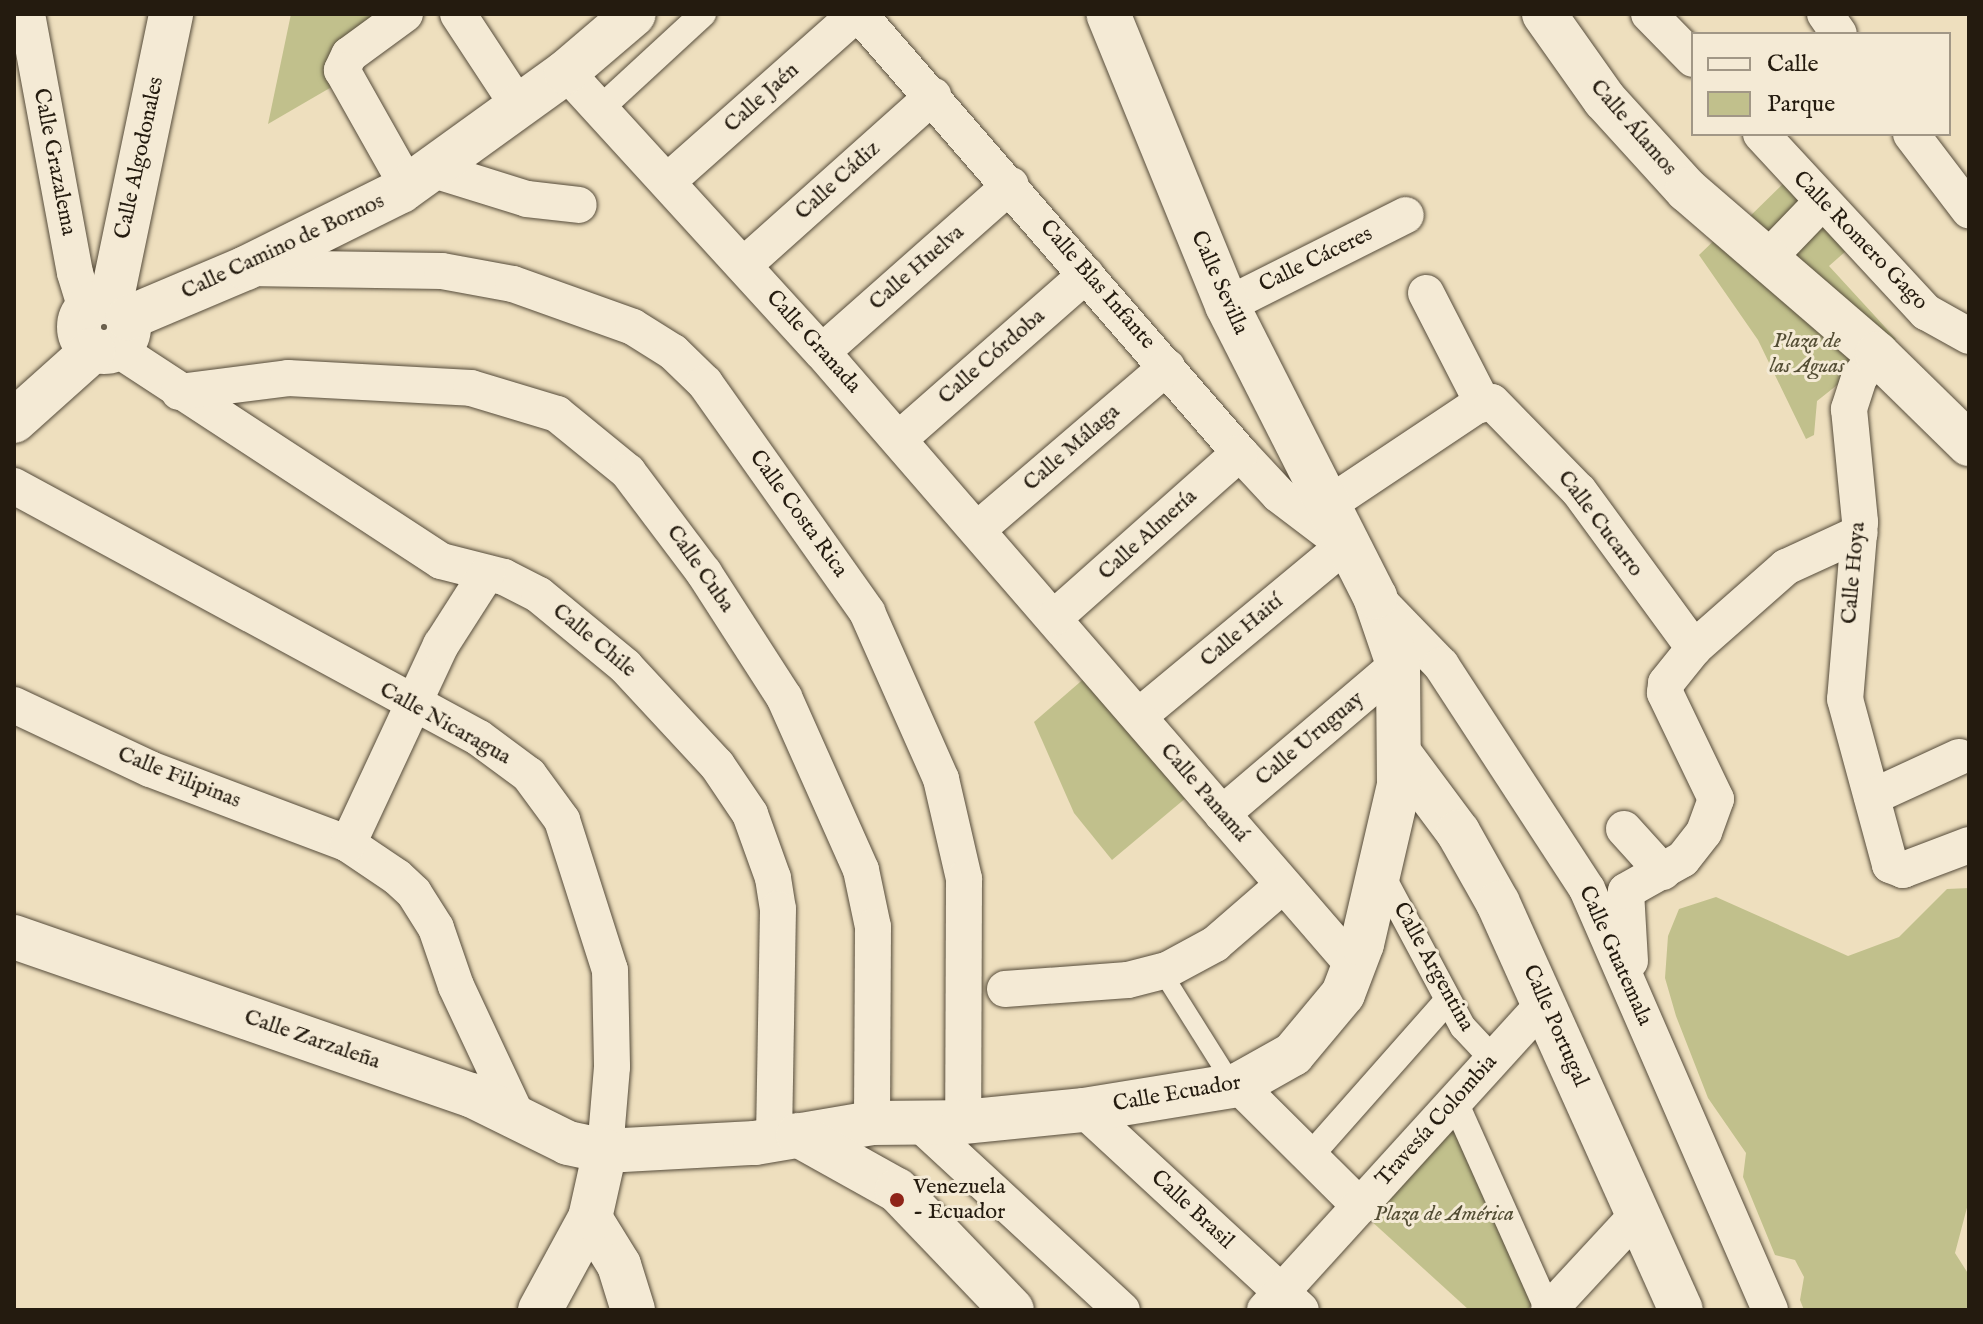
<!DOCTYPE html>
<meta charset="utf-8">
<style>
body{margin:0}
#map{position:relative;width:1983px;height:1324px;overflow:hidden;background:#eedfbe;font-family:"IM FELL English",serif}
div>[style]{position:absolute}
.green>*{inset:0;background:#c1c08c}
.roads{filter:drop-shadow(0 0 2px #564c3b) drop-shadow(0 0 2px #564c3b)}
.service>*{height:18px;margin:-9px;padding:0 9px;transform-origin:9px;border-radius:9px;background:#f4ead5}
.pedestrian>*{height:26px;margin:-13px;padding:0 13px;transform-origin:13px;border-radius:13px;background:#f4ead5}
.minor>*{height:36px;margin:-18px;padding:0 18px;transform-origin:18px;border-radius:18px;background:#f4ead5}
.tertiary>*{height:44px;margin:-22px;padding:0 22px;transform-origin:22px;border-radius:22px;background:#f4ead5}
.tertiary>.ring{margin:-22px;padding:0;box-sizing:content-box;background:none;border:44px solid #f4ead5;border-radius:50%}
.dots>*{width:22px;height:22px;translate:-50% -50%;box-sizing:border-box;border:4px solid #f4ead5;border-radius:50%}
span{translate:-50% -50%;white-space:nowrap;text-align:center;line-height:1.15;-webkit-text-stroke:6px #f4ead5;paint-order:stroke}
.street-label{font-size:22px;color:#241b0f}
.park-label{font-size:22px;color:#534d34;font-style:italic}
.poi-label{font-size:22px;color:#241b0f}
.left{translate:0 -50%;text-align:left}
.frame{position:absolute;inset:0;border:16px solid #241b0f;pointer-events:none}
.legend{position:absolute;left:1691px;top:32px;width:260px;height:104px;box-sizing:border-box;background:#f4ead5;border:2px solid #a19786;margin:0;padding:10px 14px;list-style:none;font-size:24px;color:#241b0f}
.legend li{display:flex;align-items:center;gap:16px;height:40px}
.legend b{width:40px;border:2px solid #a19786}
</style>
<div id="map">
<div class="green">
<i style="clip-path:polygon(291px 14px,393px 14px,335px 85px,268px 124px)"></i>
<i style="clip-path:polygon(1789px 178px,1806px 194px,1779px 237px,1739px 227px)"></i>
<i style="clip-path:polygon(1821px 220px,1846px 251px,1829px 266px,1896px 339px,1885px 349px,1793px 271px,1793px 239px)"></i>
<i style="clip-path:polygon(1724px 231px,1859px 357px,1846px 378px,1817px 401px,1814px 435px,1806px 439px,1758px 340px,1699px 255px)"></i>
<i style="clip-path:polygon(1087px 676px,1187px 797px,1112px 860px,1074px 813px,1034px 722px)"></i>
<i style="clip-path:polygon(1969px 888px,1969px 1200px,1955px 1253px,1969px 1275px,1969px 1310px,1804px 1310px,1800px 1300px,1804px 1277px,1795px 1260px,1775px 1255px,1743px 1177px,1746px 1153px,1708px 1098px,1676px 1016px,1665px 978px,1668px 936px,1679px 909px,1716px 897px,1848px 956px,1899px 937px,1947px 889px)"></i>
<i style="clip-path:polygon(1459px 1124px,1538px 1298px,1527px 1310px,1469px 1310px,1369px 1219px)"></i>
</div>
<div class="roads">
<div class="service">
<i style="left:1162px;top:972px;width:131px;rotate:57.8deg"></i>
</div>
<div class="pedestrian">
<i style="left:600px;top:109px;width:140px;rotate:-42.7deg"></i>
<i style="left:1379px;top:870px;width:178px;rotate:61.9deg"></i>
<i style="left:1463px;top:1027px;width:44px;rotate:46.8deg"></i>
<i style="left:1455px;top:1102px;width:228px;rotate:65.9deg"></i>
<i style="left:1310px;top:1156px;width:208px;rotate:-48.5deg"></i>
</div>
<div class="minor">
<i style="left:27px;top:14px;width:263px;rotate:79.5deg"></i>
<i style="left:75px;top:273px;width:38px;rotate:73deg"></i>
<i style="left:405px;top:14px;width:69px;rotate:143.8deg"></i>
<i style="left:349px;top:55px;width:17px;rotate:115deg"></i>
<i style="left:342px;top:70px;width:134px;rotate:60.6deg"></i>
<i style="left:458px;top:14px;width:111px;rotate:56.7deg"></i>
<i style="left:859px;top:14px;width:581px;rotate:49.05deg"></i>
<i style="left:1240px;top:453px;width:57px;rotate:47.1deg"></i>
<i style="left:1279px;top:495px;width:83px;rotate:37.1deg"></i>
<i style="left:1345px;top:545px;width:268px;rotate:140.3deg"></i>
<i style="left:1649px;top:14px;width:63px;rotate:45.6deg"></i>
<i style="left:1825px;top:14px;width:24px;rotate:55deg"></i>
<i style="left:566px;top:72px;width:379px;rotate:47.6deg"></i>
<i style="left:822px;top:352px;width:814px;rotate:49.09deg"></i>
<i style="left:1761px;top:134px;width:243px;rotate:47.2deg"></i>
<i style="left:1926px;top:312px;width:49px;rotate:29.2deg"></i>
<i style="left:1911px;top:134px;width:96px;rotate:52.7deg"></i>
<i style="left:434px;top:170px;width:97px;rotate:17.3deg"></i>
<i style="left:527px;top:199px;width:52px;rotate:6.6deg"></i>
<i style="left:668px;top:181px;width:251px;rotate:-41.6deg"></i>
<i style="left:1768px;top:258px;width:76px;rotate:-46.1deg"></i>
<i style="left:744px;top:265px;width:254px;rotate:-41.8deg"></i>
<i style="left:246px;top:268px;width:196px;rotate:0.9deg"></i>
<i style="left:442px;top:271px;width:72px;rotate:10.4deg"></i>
<i style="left:513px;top:284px;width:127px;rotate:19.7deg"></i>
<i style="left:633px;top:327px;width:47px;rotate:32deg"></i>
<i style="left:673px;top:352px;width:45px;rotate:44.1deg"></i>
<i style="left:705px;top:383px;width:281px;rotate:54.7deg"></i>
<i style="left:867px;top:612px;width:183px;rotate:66.1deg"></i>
<i style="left:941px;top:779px;width:103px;rotate:77deg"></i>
<i style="left:964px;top:879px;width:243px;rotate:90.2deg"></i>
<i style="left:1426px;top:293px;width:123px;rotate:62.8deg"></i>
<i style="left:1227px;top:305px;width:200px;rotate:-26.7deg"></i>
<i style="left:117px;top:349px;width:387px;rotate:33.2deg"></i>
<i style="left:441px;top:561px;width:65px;rotate:14.3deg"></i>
<i style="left:504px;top:577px;width:39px;rotate:27deg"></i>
<i style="left:539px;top:595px;width:112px;rotate:39.5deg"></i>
<i style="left:625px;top:666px;width:135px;rotate:47.1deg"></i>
<i style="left:717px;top:765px;width:59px;rotate:56deg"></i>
<i style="left:750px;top:814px;width:68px;rotate:70.2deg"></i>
<i style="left:773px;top:878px;width:31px;rotate:81deg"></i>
<i style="left:778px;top:909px;width:231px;rotate:91deg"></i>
<i style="left:822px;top:352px;width:252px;rotate:-41.5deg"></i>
<i style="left:1877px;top:354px;width:30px;rotate:127deg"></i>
<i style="left:1859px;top:378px;width:33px;rotate:108deg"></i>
<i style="left:1849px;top:409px;width:114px;rotate:84.4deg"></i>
<i style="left:1860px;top:522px;width:178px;rotate:94.8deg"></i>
<i style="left:1845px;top:699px;width:172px;rotate:74.8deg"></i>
<i style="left:1890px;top:865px;width:14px;rotate:21deg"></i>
<i style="left:1903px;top:870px;width:71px;rotate:-20.7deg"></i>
<i style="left:179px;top:392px;width:110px;rotate:-7.3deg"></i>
<i style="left:288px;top:378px;width:183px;rotate:3.1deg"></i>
<i style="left:471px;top:388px;width:90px;rotate:16.8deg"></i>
<i style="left:557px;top:414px;width:92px;rotate:39.2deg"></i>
<i style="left:628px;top:472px;width:126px;rotate:53deg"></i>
<i style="left:704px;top:573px;width:148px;rotate:57.2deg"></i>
<i style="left:784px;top:697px;width:189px;rotate:66deg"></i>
<i style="left:861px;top:870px;width:58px;rotate:78.1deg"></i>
<i style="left:873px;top:927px;width:196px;rotate:90.3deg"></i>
<i style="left:899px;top:439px;width:249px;rotate:-41.3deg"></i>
<i style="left:14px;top:486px;width:529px;rotate:28.45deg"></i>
<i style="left:479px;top:738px;width:62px;rotate:36.5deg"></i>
<i style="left:529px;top:775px;width:56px;rotate:53.7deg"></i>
<i style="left:562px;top:820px;width:157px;rotate:72.3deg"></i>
<i style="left:610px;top:970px;width:97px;rotate:88.8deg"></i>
<i style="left:612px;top:1067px;width:84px;rotate:94.8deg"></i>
<i style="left:1326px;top:506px;width:180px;rotate:-33.7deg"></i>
<i style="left:1476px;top:406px;width:16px;rotate:-14deg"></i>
<i style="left:1492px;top:402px;width:124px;rotate:45.7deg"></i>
<i style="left:1579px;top:491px;width:195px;rotate:53.8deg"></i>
<i style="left:1694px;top:648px;width:123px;rotate:-41.4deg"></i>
<i style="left:1786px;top:567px;width:81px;rotate:-24.7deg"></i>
<i style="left:978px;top:529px;width:249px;rotate:-40.6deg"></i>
<i style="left:1377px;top:599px;width:92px;rotate:45.9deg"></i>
<i style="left:1441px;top:665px;width:267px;rotate:56.9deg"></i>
<i style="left:1587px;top:889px;width:459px;rotate:66.5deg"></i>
<i style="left:1055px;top:617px;width:247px;rotate:-41.6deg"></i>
<i style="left:14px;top:705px;width:150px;rotate:25.2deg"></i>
<i style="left:150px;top:769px;width:212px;rotate:20.7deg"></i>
<i style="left:348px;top:844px;width:59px;rotate:34deg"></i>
<i style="left:397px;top:877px;width:23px;rotate:43deg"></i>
<i style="left:414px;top:893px;width:41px;rotate:57.8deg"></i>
<i style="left:436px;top:928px;width:61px;rotate:71deg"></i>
<i style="left:456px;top:986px;width:144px;rotate:64.9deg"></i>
<i style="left:1872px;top:797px;width:96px;rotate:-24.7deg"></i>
<i style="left:1222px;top:814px;width:231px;rotate:-40.4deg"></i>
<i style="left:1624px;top:829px;width:58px;rotate:47.8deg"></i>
<i style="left:348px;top:844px;width:220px;rotate:-65deg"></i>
<i style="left:441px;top:645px;width:85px;rotate:-57.4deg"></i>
<i style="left:1630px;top:961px;width:70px;rotate:-93.3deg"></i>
<i style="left:1626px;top:891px;width:65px;rotate:-29.3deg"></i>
<i style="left:1683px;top:859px;width:34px;rotate:-52deg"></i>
<i style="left:1704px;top:832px;width:35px;rotate:-70deg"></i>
<i style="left:1716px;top:799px;width:118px;rotate:-115.7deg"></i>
<i style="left:1665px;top:693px;width:10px;rotate:-84deg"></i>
<i style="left:1666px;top:683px;width:45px;rotate:-51.3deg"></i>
<i style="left:1005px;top:989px;width:123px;rotate:-4.2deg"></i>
<i style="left:1128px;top:980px;width:40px;rotate:-14.4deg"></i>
<i style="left:1167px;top:970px;width:55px;rotate:-28.4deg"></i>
<i style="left:1215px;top:944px;width:90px;rotate:-40.9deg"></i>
<i style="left:1238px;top:1085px;width:172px;rotate:44.8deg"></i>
<i style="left:1084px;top:1110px;width:295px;rotate:42.7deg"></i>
<i style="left:919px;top:1123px;width:276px;rotate:42.7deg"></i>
<i style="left:1265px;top:1310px;width:416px;rotate:-47.7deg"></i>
<i style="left:1549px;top:1310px;width:131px;rotate:-47.2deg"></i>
</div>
<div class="tertiary">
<i style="left:1544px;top:14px;width:105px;rotate:54.7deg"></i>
<i style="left:1605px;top:100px;width:122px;rotate:47.7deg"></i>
<i style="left:1687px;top:190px;width:251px;rotate:40.8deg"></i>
<i style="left:1877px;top:354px;width:129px;rotate:44.4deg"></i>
<i class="ring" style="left:79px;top:302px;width:6px;height:6px"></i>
<i style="left:111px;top:302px;width:294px;rotate:-78.2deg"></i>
<i style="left:128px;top:318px;width:128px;rotate:-23deg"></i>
<i style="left:246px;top:268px;width:173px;rotate:-26.4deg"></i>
<i style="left:401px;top:191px;width:203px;rotate:-35.8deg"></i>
<i style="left:566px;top:72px;width:89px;rotate:-40.5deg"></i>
<i style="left:14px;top:421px;width:106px;rotate:-41.9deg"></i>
<i style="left:1402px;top:757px;width:94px;rotate:53.3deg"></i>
<i style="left:1458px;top:832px;width:81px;rotate:60.6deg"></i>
<i style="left:1498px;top:903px;width:446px;rotate:65.8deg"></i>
<i style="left:14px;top:937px;width:484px;rotate:19.1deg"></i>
<i style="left:471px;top:1095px;width:108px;rotate:26.3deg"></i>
<i style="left:568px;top:1143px;width:38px;rotate:12deg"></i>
<i style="left:605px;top:1151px;width:150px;rotate:-3.1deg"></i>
<i style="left:755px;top:1143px;width:119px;rotate:-9.7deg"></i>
<i style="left:872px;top:1123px;width:91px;rotate:-0.6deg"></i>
<i style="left:963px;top:1122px;width:122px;rotate:-5.7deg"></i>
<i style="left:1084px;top:1110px;width:156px;rotate:-9.2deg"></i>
<i style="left:1238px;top:1085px;width:63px;rotate:-29.4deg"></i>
<i style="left:1293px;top:1054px;width:78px;rotate:-50.2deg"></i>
<i style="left:1343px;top:994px;width:53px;rotate:-69.2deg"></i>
<i style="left:1362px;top:944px;width:163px;rotate:-76.9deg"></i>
<i style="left:1399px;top:785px;width:121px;rotate:-90.5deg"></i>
<i style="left:1398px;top:664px;width:71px;rotate:-108.9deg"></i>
<i style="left:1375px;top:597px;width:327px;rotate:-116.9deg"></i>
<i style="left:1227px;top:305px;width:314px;rotate:-112.2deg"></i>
<i style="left:798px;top:1135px;width:113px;rotate:29.1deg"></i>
<i style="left:897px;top:1190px;width:166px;rotate:46.2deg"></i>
<i style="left:590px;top:1218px;width:55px;rotate:58.3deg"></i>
<i style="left:619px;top:1265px;width:47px;rotate:72.7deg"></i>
<i style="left:540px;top:1310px;width:105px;rotate:-61.5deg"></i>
<i style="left:590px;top:1218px;width:69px;rotate:-77.4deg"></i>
</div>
</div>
<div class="dots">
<i style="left:897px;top:1200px;background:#8f2418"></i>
</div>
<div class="street-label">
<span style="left:762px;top:98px;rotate:-42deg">Calle Jaén</span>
<span style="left:1633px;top:128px;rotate:49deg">Calle Álamos</span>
<span style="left:140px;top:158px;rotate:-78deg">Calle Algodonales</span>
<span style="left:54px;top:162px;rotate:79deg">Calle Grazalema</span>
<span style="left:838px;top:181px;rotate:-42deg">Calle Cádiz</span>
<span style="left:1860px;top:241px;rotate:46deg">Calle Romero Gago</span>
<span style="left:283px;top:247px;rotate:-25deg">Calle Camino de Bornos</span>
<span style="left:1316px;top:260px;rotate:-26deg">Calle Cáceres</span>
<span style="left:917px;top:268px;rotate:-41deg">Calle Huelva</span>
<span style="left:1219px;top:283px;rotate:66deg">Calle Sevilla</span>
<span style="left:1097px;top:285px;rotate:49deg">Calle Blas Infante</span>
<span style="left:813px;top:342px;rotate:48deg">Calle Granada</span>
<span style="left:992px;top:357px;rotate:-41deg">Calle Córdoba</span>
<span style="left:1072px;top:448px;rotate:-41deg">Calle Málaga</span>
<span style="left:798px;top:514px;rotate:54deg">Calle Costa Rica</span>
<span style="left:1600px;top:524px;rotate:53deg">Calle Cucarro</span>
<span style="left:1148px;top:535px;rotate:-42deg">Calle Almería</span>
<span style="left:700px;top:569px;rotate:55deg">Calle Cuba</span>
<span style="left:1854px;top:573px;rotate:-85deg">Calle Hoya</span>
<span style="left:1242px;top:631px;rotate:-40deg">Calle Haití</span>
<span style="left:594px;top:641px;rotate:40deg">Calle Chile</span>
<span style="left:445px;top:724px;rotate:29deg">Calle Nicaragua</span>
<span style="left:1310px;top:739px;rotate:-40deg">Calle Uruguay</span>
<span style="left:179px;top:778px;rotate:22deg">Calle Filipinas</span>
<span style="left:1204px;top:793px;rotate:49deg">Calle Panamá</span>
<span style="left:1615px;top:956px;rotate:66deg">Calle Guatemala</span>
<span style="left:1433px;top:967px;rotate:61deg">Calle Argentina</span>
<span style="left:1555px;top:1026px;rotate:66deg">Calle Portugal</span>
<span style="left:312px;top:1040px;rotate:19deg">Calle Zarzaleña</span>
<span style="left:1177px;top:1094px;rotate:-10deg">Calle Ecuador</span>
<span style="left:1437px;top:1121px;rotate:-48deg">Travesía Colombia</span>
<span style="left:1192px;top:1210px;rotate:43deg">Calle Brasil</span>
</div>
<div class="park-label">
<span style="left:1807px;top:354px">Plaza de<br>las Aguas</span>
<span style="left:1444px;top:1215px">Plaza de América</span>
</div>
<div class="poi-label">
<span class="left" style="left:913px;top:1200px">Venezuela<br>- Ecuador</span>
</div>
<div class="frame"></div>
<ul class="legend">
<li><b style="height:10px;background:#f4ead5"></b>Calle</li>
<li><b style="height:22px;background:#c1c08c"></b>Parque</li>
</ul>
</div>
